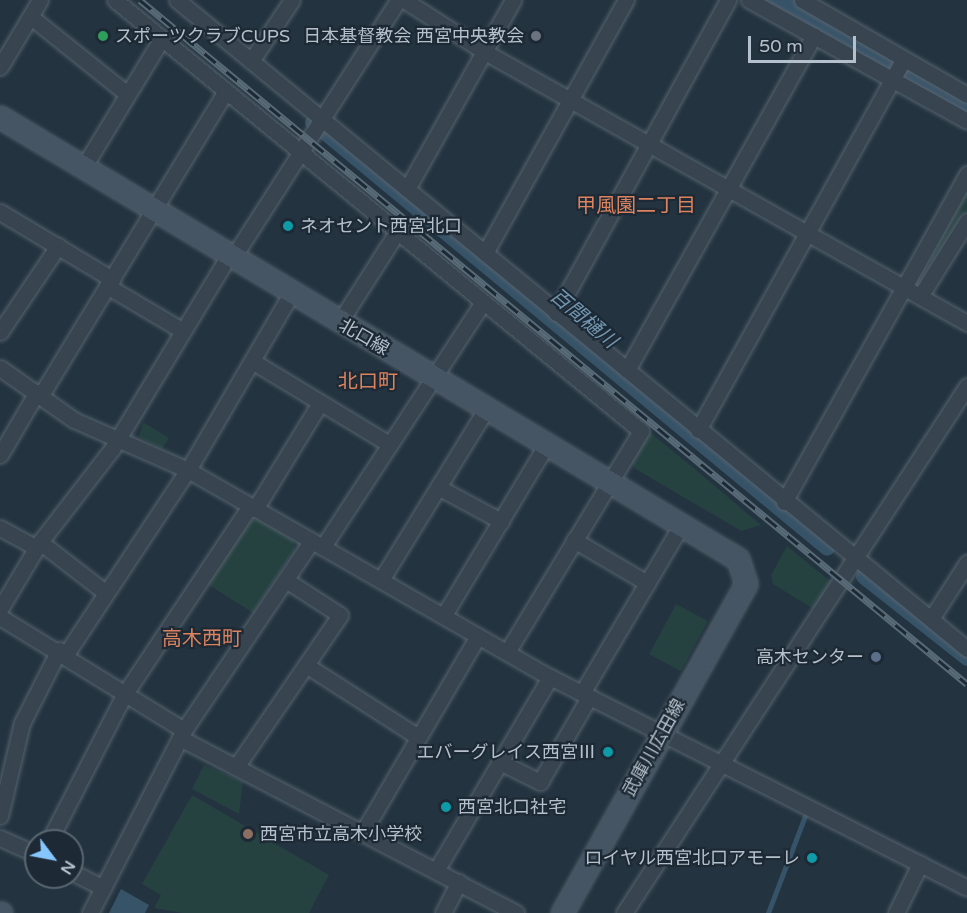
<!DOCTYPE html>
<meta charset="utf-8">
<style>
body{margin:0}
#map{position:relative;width:967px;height:913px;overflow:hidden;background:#233440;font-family:"Varela Round","Noto Sans JP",sans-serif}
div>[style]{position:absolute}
.green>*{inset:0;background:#254140;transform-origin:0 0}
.water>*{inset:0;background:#365368}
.stream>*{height:4.5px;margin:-2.25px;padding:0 2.25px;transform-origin:2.25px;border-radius:2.25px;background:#365368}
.canal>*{height:15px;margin:-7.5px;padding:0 7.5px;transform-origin:7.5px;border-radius:7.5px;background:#365368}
.river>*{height:26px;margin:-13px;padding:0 13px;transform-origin:13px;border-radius:13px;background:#365368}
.roads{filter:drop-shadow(0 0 2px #56636e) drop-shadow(0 0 2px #56636e)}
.street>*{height:15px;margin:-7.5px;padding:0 7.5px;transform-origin:7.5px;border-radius:7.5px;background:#384550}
.secondary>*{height:21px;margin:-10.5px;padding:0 10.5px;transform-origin:10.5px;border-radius:10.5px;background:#455563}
.rail>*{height:7px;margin-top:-3.5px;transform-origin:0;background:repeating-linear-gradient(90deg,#1d2a35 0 14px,#596a77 0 28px);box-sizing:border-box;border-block:2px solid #596a77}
.dots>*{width:16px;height:16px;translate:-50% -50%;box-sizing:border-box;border:3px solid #1d2a35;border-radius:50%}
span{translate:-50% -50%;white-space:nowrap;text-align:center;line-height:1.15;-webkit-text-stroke:4.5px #1d2a35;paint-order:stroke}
.poi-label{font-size:18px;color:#b4c0cb}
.left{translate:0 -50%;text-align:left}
.right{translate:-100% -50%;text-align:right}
.street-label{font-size:18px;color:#b4c0cb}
.neighbourhood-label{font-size:20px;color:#db825f}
.water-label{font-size:20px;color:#7296b0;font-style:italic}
.north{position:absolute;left:24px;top:829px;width:60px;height:60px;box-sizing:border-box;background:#1d2a35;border:2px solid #596671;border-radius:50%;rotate:122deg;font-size:16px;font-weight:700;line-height:24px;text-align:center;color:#b4c0cb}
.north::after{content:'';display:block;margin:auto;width:21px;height:27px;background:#86c6fd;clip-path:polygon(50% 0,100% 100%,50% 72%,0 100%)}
.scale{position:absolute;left:748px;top:36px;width:108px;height:27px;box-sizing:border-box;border:3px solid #b4c0cb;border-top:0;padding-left:8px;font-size:18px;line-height:21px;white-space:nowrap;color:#b4c0cb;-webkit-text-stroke:4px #1d2a35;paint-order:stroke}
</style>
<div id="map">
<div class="green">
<i style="clip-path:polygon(967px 184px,967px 213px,946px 253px,929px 263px)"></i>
<i style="clip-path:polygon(143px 422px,169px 438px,162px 449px,139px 437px)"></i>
<i style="clip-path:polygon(648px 431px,696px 470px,761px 525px,741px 531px,634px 468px,630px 458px)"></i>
<i style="clip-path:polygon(257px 519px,293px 540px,295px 549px,253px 613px,206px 583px,247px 522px)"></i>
<i style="clip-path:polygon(787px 546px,835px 585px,821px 606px,812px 608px,773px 584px,771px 575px)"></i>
<i style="left:676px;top:604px;width:36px;height:57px;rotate:28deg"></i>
<i style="clip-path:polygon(204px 765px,243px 781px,239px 814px,192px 789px)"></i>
<i style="clip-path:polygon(192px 795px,329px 875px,309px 913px,182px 913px,154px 908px,161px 895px,142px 884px)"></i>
</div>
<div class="water">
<i style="clip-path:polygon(121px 889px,149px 905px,145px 913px,109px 913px)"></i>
</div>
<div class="stream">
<i style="left:768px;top:913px;width:104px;rotate:-69.1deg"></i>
</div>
<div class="canal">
<i style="left:312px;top:122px;width:668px;rotate:39.6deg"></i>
<i style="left:863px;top:576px;width:132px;rotate:38.3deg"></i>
</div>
<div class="river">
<i style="left:774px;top:0;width:221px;rotate:29deg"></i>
</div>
<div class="roads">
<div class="street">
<i style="left:115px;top:0;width:680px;rotate:39.33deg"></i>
<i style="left:641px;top:431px;width:258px;rotate:121.2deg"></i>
<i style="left:177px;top:0;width:1022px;rotate:39.4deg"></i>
<i style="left:404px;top:0;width:96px;rotate:32.7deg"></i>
<i style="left:485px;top:52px;width:553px;rotate:29.35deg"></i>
<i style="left:749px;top:0;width:249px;rotate:29deg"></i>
<i style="left:802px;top:0;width:190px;rotate:29.9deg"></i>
<i style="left:31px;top:17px;width:123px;rotate:38.7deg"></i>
<i style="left:251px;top:61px;width:73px;rotate:-56.1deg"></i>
<i style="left:0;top:67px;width:78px;rotate:-59.2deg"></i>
<i style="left:83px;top:168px;width:152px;rotate:-58.7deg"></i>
<i style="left:407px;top:189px;width:217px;rotate:-60.7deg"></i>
<i style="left:0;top:212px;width:131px;rotate:30.9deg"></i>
<i style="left:485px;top:253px;width:290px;rotate:-60.9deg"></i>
<i style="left:232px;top:259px;width:308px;rotate:-57.3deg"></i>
<i style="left:107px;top:286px;width:88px;rotate:30.6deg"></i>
<i style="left:921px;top:295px;width:87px;rotate:-58.1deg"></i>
<i style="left:556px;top:313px;width:357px;rotate:-61.2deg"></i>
<i style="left:339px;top:323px;width:108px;rotate:-57.5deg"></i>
<i style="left:0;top:332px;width:104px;rotate:-56deg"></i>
<i style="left:252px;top:361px;width:160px;rotate:31.2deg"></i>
<i style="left:0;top:368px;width:90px;rotate:35.1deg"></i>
<i style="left:74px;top:420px;width:124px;rotate:23.7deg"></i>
<i style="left:188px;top:470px;width:417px;rotate:29.8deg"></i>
<i style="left:550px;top:677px;width:467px;rotate:26.8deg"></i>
<i style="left:627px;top:370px;width:383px;rotate:-60.8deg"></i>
<i style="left:41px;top:395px;width:356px;rotate:-58.7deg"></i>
<i style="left:698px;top:430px;width:424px;rotate:-61deg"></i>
<i style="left:0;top:455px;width:73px;rotate:-59.6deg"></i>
<i style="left:438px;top:487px;width:72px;rotate:28.4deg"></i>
<i style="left:784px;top:502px;width:376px;rotate:-60.8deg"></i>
<i style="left:255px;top:509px;width:124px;rotate:-58.5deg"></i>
<i style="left:0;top:528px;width:42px;rotate:28.4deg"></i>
<i style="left:574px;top:540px;width:85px;rotate:30.5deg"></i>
<i style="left:40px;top:542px;width:83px;rotate:37.7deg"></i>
<i style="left:324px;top:545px;width:290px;rotate:-56.8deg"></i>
<i style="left:381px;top:580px;width:201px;rotate:-58.4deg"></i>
<i style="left:0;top:609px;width:78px;rotate:-59.2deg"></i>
<i style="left:40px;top:542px;width:118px;rotate:-52.3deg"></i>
<i style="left:112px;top:449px;width:224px;rotate:-58.9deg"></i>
<i style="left:444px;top:615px;width:198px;rotate:-59deg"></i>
<i style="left:0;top:617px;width:216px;rotate:31.6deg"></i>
<i style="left:931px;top:619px;width:67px;rotate:-57.3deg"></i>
<i style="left:66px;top:654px;width:221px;rotate:-56.5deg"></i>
<i style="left:188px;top:470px;width:204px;rotate:-59.7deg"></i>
<i style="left:306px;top:665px;width:133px;rotate:32.7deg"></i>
<i style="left:582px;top:693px;width:196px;rotate:-59.4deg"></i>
<i style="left:180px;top:738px;width:379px;rotate:27.5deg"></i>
<i style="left:500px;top:762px;width:45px;rotate:26.6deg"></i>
<i style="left:540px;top:782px;width:98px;rotate:-60deg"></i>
<i style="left:236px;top:767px;width:184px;rotate:-55.6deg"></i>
<i style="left:340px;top:615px;width:64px;rotate:-147.1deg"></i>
<i style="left:0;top:816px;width:96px;rotate:-76.7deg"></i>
<i style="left:22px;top:723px;width:82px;rotate:-63.1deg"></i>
<i style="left:363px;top:832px;width:227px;rotate:-59.6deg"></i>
<i style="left:0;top:838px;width:39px;rotate:24deg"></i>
<i style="left:49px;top:841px;width:164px;rotate:-62.8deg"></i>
<i style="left:124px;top:695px;width:227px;rotate:-56.3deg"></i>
<i style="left:437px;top:869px;width:223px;rotate:-59.5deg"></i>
<i style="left:72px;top:872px;width:35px;rotate:27deg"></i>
<i style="left:90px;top:913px;width:206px;rotate:-62.8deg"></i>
<i style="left:184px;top:730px;width:227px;rotate:-56deg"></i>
<i style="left:443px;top:913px;width:35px;rotate:-63deg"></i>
<i style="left:624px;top:913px;width:629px;rotate:-56.94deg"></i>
<i style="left:896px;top:913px;width:55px;rotate:-63.9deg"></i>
</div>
<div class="secondary">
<i style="left:0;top:117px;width:860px;rotate:30.92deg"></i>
<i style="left:738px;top:559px;width:26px;rotate:72deg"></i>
<i style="left:746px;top:584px;width:377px;rotate:119.2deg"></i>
<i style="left:0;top:913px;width:1px"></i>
</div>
</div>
<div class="rail">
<i style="left:140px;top:0;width:1073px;rotate:39.59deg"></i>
</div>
<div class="dots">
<i style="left:103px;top:36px;background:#2e9e5b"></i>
<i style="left:536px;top:36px;background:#6b7280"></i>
<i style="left:288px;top:226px;background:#0f9aa8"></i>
<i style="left:876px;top:657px;background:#5c6f8a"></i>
<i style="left:608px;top:752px;background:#0f9aa8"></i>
<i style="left:446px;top:807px;background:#0f9aa8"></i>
<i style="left:248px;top:834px;background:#8d6e63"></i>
<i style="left:812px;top:858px;background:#0f9aa8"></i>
</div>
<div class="poi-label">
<span class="left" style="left:115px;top:36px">スポーツクラブCUPS</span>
<span class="right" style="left:524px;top:36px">日本基督教会 西宮中央教会</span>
<span class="left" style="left:300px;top:226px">ネオセント西宮北口</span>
<span class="right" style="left:864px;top:657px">高木センター</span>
<span class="right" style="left:596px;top:752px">エバーグレイス西宮Ⅲ</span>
<span class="left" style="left:458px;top:807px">西宮北口社宅</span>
<span class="left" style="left:260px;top:834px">西宮市立高木小学校</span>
<span class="right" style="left:800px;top:858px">ロイヤル西宮北口アモーレ</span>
</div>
<div class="street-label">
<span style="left:364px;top:337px;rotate:30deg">北口線</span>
<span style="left:654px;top:748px;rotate:-61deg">武庫川広田線</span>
</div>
<div class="neighbourhood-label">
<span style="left:636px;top:206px">甲風園二丁目</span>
<span style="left:368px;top:382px">北口町</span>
<span style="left:202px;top:639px">高木西町</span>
</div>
<div class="water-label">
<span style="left:583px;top:319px;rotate:40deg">百間樋川</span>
</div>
<div class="north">N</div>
<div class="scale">50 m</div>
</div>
